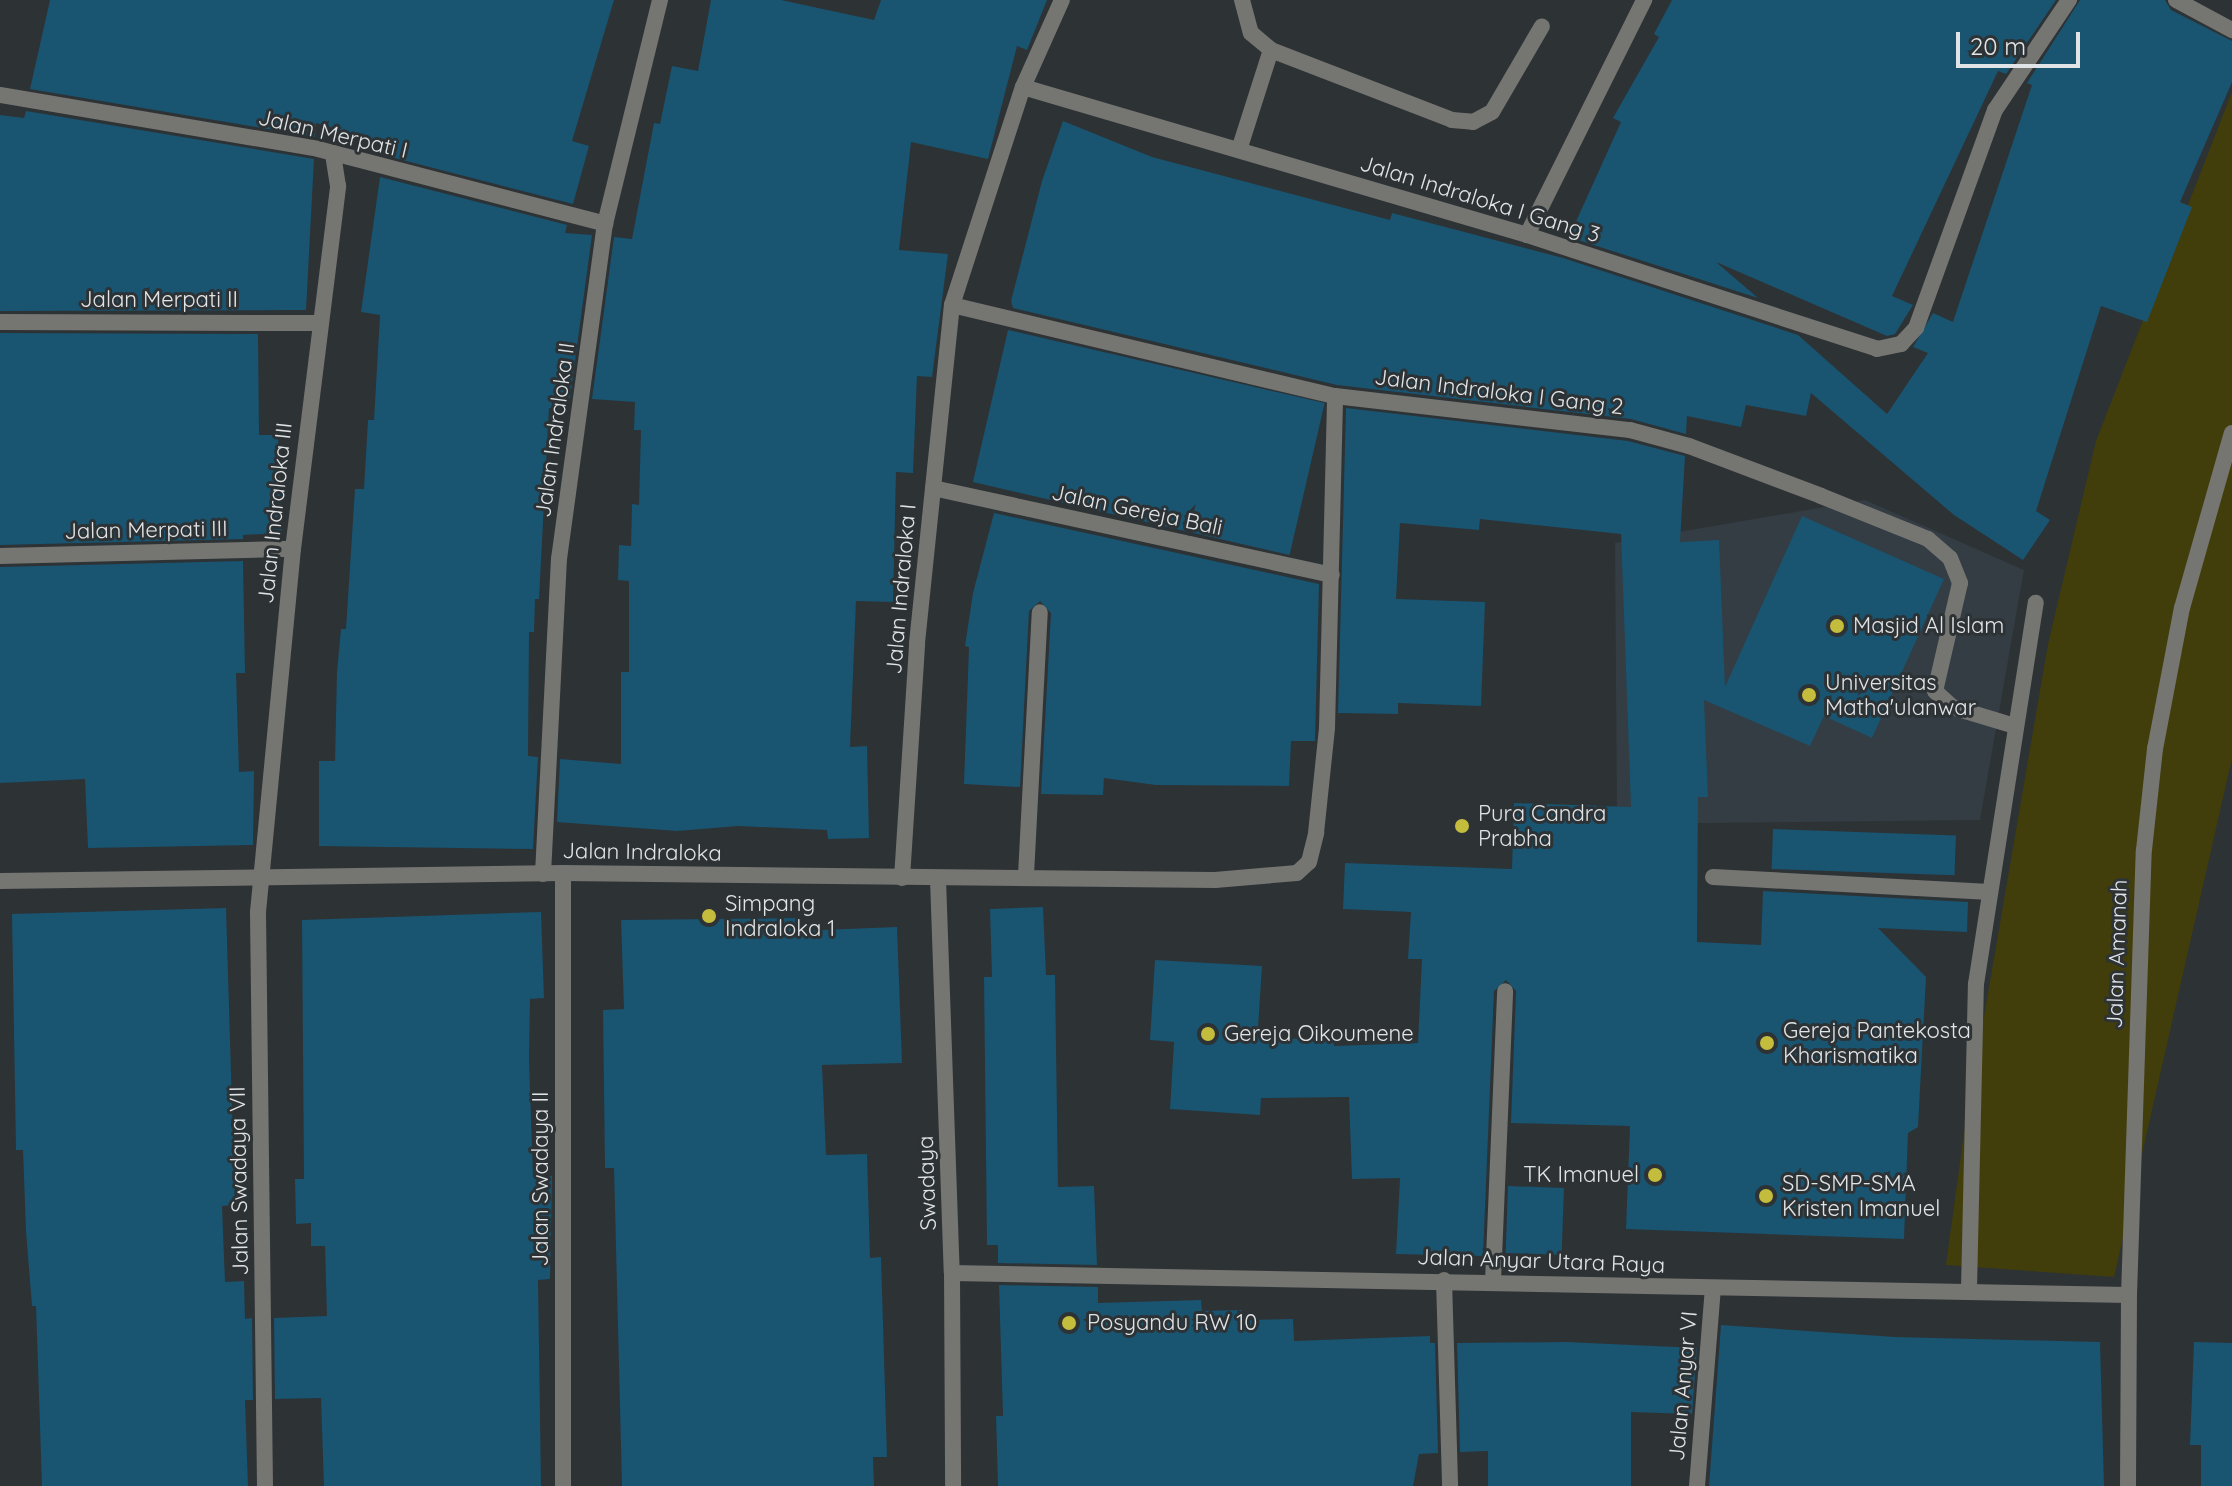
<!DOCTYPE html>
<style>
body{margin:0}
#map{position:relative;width:2232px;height:1486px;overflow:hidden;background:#2d3235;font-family:Quicksand,sans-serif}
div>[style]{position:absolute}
.built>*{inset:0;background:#333d43}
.green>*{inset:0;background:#413e0b}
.building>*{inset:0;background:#195471;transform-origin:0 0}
.lane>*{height:16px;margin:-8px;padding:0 8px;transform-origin:8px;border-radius:8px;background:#757572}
.street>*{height:16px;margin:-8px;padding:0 8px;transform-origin:8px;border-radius:8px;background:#757572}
.dots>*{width:22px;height:22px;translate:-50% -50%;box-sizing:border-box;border:4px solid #2d3235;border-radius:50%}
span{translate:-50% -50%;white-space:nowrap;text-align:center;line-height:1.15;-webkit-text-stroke:6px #2d3235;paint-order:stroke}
.street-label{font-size:22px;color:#e1e4e6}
.poi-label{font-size:22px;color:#e1e4e6}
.left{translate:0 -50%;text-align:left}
.right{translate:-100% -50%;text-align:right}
.scale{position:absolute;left:1956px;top:32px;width:124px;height:36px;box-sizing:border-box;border:4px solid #e1e4e6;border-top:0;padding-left:10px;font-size:24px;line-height:28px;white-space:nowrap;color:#e1e4e6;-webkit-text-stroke:6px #2d3235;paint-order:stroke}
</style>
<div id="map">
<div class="built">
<i style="clip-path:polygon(1865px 500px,2024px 570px,1980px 820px,1617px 824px,1615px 543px)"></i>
</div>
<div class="green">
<i style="clip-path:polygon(2232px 92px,2232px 758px,2114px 1277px,1946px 1265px,1964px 1133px,2048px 644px,2096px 441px)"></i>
</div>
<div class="building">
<i style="clip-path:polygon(50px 0,614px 0,572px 141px,589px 146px,573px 204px,383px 155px,385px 143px,316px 123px,315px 137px,30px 89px)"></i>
<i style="clip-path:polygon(711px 0,781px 0,874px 20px,881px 0,1047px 0,1027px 50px,1017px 46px,988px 159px,911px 142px,899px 250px,948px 254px,932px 377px,917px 376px,913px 473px,896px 472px,893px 602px,856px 601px,850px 747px,867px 746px,869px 838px,828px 839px,827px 830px,738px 826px,677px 831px,557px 822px,560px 759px,621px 764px,621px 672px,629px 672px,629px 581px,618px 580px,619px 545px,631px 546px,632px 504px,639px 505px,641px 430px,634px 430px,635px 402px,592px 399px,614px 237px,632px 239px,654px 123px,660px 124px,672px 66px,698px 71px)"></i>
<i style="clip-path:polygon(1672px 0,2056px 0,2006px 74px,1998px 71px,1892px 296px,1913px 305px,1895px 334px,1887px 336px,1716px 262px,1758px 298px,1569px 237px,1621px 122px,1613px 118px,1659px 37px,1654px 34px)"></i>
<i style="clip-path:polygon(2080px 0,2165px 0,2171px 10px,2232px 41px,2232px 82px,2180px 202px,2192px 207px,2147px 322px,2101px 306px,2036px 511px,2050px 520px,2023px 560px,1954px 515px,1811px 393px,1806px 416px,1746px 405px,1741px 427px,1687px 416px,1686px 434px,1631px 419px,1337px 385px,1013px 308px,1011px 301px,1042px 181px,1063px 121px,1152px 157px,1390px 220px,1392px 213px,1563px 258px,1798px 335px,1887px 414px,1928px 353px,1913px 347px,1933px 313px,1953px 322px,2032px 85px,2027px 83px)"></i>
<i style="clip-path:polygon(26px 111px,314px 159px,306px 310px,0 311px,0 115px,24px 118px)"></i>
<i style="clip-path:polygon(380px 177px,567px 225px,565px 233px,592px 235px,570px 398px,563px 397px,562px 409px,549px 408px,539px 599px,535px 599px,534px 632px,529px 632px,528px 756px,538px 757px,533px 849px,319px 846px,319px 761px,335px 761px,337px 672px,341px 629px,346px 629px,355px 489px,364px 489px,368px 420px,374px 420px,380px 315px,361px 312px)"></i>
<i style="left:1008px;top:330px;width:325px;height:156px;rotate:13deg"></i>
<i style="clip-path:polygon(0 333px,258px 334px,259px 435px,278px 435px,282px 533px,243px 535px,243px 539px,0 545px)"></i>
<i style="clip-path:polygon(1346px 408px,1628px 441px,1685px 456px,1680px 542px,1719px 540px,1725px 687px,1802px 516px,1944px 579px,1872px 738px,1824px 716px,1810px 746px,1704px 700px,1708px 797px,1698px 797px,1697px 942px,1761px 945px,1763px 891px,1968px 902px,1967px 932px,1878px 928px,1926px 977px,1918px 1127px,1908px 1133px,1904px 1239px,1626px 1229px,1630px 1126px,1511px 1123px,1516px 991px,1506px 980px,1494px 991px,1483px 1256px,1396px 1254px,1400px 1178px,1352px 1179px,1349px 1097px,1261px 1098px,1260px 1115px,1170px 1109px,1174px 1042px,1150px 1040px,1155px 960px,1262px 966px,1258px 1028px,1265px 1028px,1264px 1040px,1333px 1037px,1334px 1046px,1418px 1043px,1422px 959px,1408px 959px,1411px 912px,1343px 909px,1345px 863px,1512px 869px,1514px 803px,1631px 807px,1621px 534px,1480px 519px,1479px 530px,1400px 523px,1396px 599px,1485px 602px,1481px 706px,1398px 703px,1398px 714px,1338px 713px)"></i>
<i style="clip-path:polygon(994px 513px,1319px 584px,1315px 741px,1291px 741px,1289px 786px,1156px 785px,1104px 778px,1103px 795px,1041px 794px,1051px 613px,1040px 601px,1029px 611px,1020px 787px,964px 784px,969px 647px,965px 646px,973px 593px)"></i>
<i style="clip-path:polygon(243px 561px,245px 673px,236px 673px,239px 772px,254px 771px,253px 845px,88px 848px,85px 779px,0 783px,0 567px)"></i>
<i style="left:1773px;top:829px;width:183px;height:40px;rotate:2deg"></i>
<i style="clip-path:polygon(1043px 907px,1046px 975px,1055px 975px,1058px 1187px,1094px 1186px,1097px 1265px,998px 1263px,998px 1245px,987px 1245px,984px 977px,992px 977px,990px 909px)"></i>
<i style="clip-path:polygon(226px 908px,235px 1205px,222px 1206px,225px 1282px,244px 1281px,245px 1319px,252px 1318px,253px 1400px,245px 1400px,248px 1486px,42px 1486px,36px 1306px,32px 1306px,26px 1231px,23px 1150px,16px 1150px,12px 914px)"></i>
<i style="clip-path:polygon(541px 912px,544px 998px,530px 999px,529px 1060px,533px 1177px,552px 1176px,550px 1279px,538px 1280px,541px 1486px,324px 1486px,321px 1398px,275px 1399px,274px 1318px,327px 1316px,325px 1246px,311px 1246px,311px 1223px,296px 1224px,295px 1179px,304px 1179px,302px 920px)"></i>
<i style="clip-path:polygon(797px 918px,797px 931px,897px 927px,902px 1063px,822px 1065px,826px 1155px,867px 1154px,870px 1258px,881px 1257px,887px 1457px,873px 1457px,874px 1486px,622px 1486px,614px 1168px,605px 1168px,603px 1010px,624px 1009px,621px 920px)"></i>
<i style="left:1508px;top:1186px;width:56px;height:67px;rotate:2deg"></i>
<i style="clip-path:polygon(999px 1285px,1098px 1287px,1098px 1303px,1201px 1300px,1202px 1311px,1242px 1310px,1242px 1320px,1293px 1319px,1294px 1341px,1430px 1336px,1430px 1343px,1435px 1343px,1438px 1453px,1419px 1454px,1413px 1486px,998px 1486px,996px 1416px,1003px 1416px)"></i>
<i style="clip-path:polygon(1721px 1325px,1895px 1337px,2100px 1342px,2104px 1486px,1709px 1486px)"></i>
<i style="clip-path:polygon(1566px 1342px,1697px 1348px,1692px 1414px,1631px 1412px,1631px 1486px,1488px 1486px,1488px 1451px,1460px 1452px,1457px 1343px)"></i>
<i style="clip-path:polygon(2194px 1342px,2232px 1343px,2232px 1486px,2201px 1486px,2201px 1445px,2190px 1445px)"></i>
</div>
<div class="lane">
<i style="left:1242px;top:0;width:34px;rotate:75deg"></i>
<i style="left:1251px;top:33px;width:26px;rotate:40deg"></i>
<i style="left:1271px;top:50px;width:194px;rotate:21.1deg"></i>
<i style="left:1452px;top:120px;width:21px;rotate:5deg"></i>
<i style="left:1473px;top:122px;width:21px;rotate:-28deg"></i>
<i style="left:1492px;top:112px;width:99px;rotate:-59.8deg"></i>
<i style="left:1239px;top:150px;width:105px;rotate:-72.3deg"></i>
</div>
<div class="street">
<i style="left:2176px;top:0;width:64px;rotate:28.2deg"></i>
<i style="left:1023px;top:87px;width:525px;rotate:16.36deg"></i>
<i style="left:1527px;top:235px;width:368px;rotate:18deg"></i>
<i style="left:1877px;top:349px;width:25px;rotate:-12deg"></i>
<i style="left:1901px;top:344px;width:22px;rotate:-47deg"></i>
<i style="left:1916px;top:328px;width:232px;rotate:-70.1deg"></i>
<i style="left:1995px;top:110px;width:133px;rotate:-56.1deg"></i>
<i style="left:0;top:95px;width:323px;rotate:9.6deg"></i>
<i style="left:318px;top:149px;width:297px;rotate:14.6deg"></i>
<i style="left:1527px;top:235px;width:263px;rotate:-63.5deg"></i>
<i style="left:952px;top:305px;width:394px;rotate:13.4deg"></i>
<i style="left:1335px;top:396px;width:297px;rotate:6.6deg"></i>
<i style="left:1630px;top:430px;width:61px;rotate:15.2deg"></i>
<i style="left:1689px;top:446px;width:141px;rotate:20.7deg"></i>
<i style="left:1821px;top:496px;width:115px;rotate:21.9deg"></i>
<i style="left:1928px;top:539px;width:29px;rotate:41deg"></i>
<i style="left:1950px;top:558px;width:27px;rotate:68deg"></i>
<i style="left:1960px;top:583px;width:111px;rotate:103deg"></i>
<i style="left:1935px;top:691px;width:23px;rotate:43deg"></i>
<i style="left:1952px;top:707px;width:66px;rotate:16.8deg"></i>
<i style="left:0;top:322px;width:318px;rotate:0.2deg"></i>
<i style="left:933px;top:488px;width:408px;rotate:12.3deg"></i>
<i style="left:0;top:556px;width:293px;rotate:-1.4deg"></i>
<i style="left:563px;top:873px;width:613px;rotate:90deg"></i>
<i style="left:543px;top:874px;width:315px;rotate:-87.1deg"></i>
<i style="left:559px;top:559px;width:338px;rotate:-82.2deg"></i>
<i style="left:605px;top:224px;width:231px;rotate:-76.2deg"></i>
<i style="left:1026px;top:875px;width:263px;rotate:-87deg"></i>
<i style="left:1713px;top:877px;width:277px;rotate:3.1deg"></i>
<i style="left:902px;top:878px;width:235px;rotate:-86.3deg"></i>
<i style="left:917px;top:643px;width:340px;rotate:-84.1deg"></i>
<i style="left:952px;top:305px;width:229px;rotate:-72deg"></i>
<i style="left:1023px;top:87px;width:95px;rotate:-65.9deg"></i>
<i style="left:938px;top:879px;width:394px;rotate:88deg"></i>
<i style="left:952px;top:1273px;width:213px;rotate:89.7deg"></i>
<i style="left:0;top:881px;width:563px;rotate:-0.81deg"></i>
<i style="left:563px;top:873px;width:652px;rotate:0.62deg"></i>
<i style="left:1215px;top:880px;width:82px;rotate:-4.9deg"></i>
<i style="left:1297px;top:873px;width:16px;rotate:-43deg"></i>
<i style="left:1309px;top:862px;width:30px;rotate:-76deg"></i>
<i style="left:1316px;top:833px;width:106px;rotate:-84deg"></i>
<i style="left:1327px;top:728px;width:332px;rotate:-88.6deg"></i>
<i style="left:952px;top:1273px;width:1177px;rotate:1.07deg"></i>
<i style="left:1444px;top:1280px;width:206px;rotate:88.3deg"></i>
<i style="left:1493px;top:1281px;width:290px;rotate:-87.6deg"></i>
<i style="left:1969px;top:1289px;width:305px;rotate:-88.7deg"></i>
<i style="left:1976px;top:984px;width:386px;rotate:-81.1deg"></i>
<i style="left:265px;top:1486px;width:574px;rotate:-90.7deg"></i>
<i style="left:258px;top:912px;width:365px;rotate:-84.5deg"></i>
<i style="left:293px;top:549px;width:366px;rotate:-82.9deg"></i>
<i style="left:338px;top:186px;width:30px;rotate:-99deg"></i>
<i style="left:1697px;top:1486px;width:198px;rotate:-85.4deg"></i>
<i style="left:2128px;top:1486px;width:191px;rotate:-89.7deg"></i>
<i style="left:2129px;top:1295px;width:445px;rotate:-88.1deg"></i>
<i style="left:2144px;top:850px;width:102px;rotate:-83.8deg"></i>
<i style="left:2155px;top:749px;width:144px;rotate:-79.2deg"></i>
<i style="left:2182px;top:608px;width:182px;rotate:-74.1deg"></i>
</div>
<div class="dots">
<i style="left:1837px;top:626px;background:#c4bc3d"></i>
<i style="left:1809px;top:695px;background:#c4bc3d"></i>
<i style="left:1462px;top:826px;background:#c4bc3d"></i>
<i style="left:709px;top:916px;background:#c4bc3d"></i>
<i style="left:1208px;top:1034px;background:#c4bc3d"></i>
<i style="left:1767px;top:1043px;background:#c4bc3d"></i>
<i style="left:1655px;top:1175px;background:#c4bc3d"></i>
<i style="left:1766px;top:1196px;background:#c4bc3d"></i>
<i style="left:1069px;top:1323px;background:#c4bc3d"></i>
</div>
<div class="street-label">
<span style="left:333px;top:134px;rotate:13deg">Jalan Merpati I</span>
<span style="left:1480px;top:199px;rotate:17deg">Jalan Indraloka I Gang 3</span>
<span style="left:159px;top:300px">Jalan Merpati II</span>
<span style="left:1499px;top:392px;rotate:7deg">Jalan Indraloka I Gang 2</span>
<span style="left:555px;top:430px;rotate:-82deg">Jalan Indraloka II</span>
<span style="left:1137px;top:510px;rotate:12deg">Jalan Gereja Bali</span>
<span style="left:275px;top:513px;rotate:-84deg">Jalan Indraloka III</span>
<span style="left:146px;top:530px;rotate:-1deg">Jalan Merpati III</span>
<span style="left:901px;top:589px;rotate:-85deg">Jalan Indraloka I</span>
<span style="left:642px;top:852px;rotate:1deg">Jalan Indraloka</span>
<span style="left:2117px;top:954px;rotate:-88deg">Jalan Amanah</span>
<span style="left:541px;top:1179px;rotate:-90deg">Jalan Swadaya II</span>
<span style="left:239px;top:1181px;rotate:-91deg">Jalan Swadaya VII</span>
<span style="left:927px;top:1183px;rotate:-92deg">Swadaya</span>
<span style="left:1541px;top:1261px;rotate:2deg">Jalan Anyar Utara Raya</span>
<span style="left:1683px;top:1386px;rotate:-85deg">Jalan Anyar VI</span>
</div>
<div class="poi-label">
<span class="left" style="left:1853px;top:626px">Masjid Al Islam</span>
<span class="left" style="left:1825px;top:695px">Universitas<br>Matha'ulanwar</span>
<span class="left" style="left:1478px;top:826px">Pura Candra<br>Prabha</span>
<span class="left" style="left:725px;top:916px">Simpang<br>Indraloka 1</span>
<span class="left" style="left:1783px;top:1043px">Gereja Pantekosta<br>Kharismatika</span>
<span class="left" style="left:1224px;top:1034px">Gereja Oikoumene</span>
<span class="right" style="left:1639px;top:1175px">TK Imanuel</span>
<span class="left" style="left:1782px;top:1196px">SD-SMP-SMA<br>Kristen Imanuel</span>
<span class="left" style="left:1087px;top:1323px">Posyandu RW 10</span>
</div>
<div class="scale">20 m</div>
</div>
